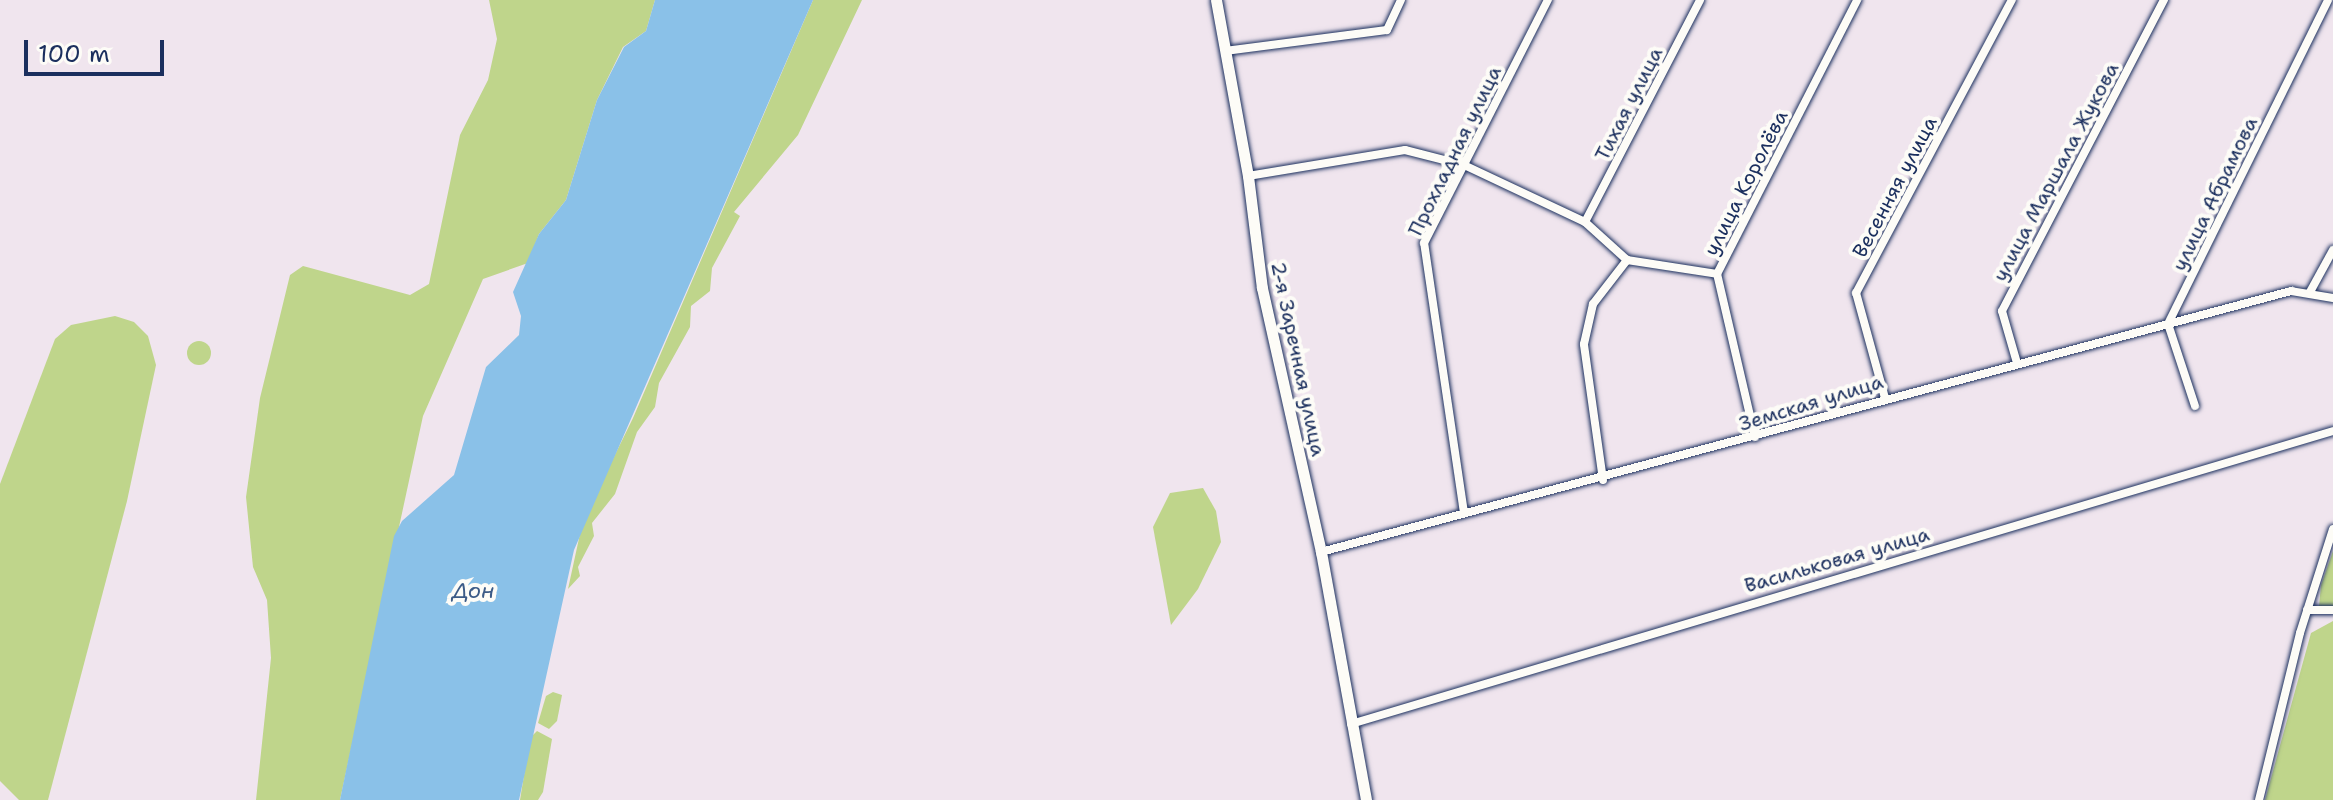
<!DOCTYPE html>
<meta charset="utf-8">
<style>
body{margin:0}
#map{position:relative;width:2333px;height:800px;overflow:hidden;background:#f0e5ee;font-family:"Shantell Sans",sans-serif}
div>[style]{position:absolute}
.green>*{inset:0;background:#bfd58b}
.round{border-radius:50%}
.water>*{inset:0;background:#8ac1e8}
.roads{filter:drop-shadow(0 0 2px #1b2f5e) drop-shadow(0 0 2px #1b2f5e)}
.street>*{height:8px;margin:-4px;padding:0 4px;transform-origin:4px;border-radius:4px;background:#fdfcf7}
.secondary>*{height:11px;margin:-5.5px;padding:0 5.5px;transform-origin:5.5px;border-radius:5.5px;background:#fdfcf7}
span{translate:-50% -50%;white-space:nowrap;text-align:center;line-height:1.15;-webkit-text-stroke:8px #fdfcf7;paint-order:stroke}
.street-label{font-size:20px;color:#1b2f5e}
.water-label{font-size:22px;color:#3c5b87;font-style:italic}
.scale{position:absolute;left:24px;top:40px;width:140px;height:36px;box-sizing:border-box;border:4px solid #1b2f5e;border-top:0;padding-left:10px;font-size:24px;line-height:28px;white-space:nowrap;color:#1b2f5e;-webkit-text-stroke:6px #fdfcf7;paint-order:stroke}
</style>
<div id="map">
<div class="green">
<i style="clip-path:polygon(489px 0,655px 0,646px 31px,623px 47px,597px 100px,566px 200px,539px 234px,528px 263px,483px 279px,423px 416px,340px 800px,256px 800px,271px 658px,267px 600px,253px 567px,246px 497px,260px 398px,290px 275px,303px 266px,410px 295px,429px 284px,460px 135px,488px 80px,497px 39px)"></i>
<i style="clip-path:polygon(813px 0,862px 0,798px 135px,734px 212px,740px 216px,712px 268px,710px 291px,691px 306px,690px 327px,659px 383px,655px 407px,637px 432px,615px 494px,592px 523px,594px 536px,578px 567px,580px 576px,568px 589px,583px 520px,633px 418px)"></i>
<i style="clip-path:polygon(115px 316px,134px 322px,148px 336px,156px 365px,127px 501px,48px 800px,19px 800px,0 781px,0 484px,55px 339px,71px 325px)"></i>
<i class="round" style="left:187px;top:341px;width:24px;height:24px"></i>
<i style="clip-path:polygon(1203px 488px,1216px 511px,1221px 542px,1198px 589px,1171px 625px,1153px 527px,1170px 493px)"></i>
<i style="clip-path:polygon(2333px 551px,2333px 606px,2319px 607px,2321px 585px)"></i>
<i style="clip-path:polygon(2333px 621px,2333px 800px,2265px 800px,2311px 633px)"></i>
<i style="clip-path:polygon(553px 692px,562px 695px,557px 721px,549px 729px,538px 723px,546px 696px)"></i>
<i style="clip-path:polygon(537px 731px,552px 739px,543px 792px,538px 800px,520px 800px,530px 738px)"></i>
</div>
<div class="water">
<i style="clip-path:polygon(655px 0,813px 0,574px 550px,519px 800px,340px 800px,394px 536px,402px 521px,454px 475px,486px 367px,519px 335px,521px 316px,513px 292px,539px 234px,566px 200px,597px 100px,624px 47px,646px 31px)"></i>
</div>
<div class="roads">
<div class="street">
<i style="left:1225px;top:51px;width:163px;rotate:-7.4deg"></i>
<i style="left:1387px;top:30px;width:33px;rotate:-65deg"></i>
<i style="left:1248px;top:176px;width:159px;rotate:-9.4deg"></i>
<i style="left:1405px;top:150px;width:61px;rotate:14.3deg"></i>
<i style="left:1464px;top:165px;width:134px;rotate:25.2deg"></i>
<i style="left:1585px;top:222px;width:57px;rotate:42.1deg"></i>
<i style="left:1627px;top:260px;width:91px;rotate:8.8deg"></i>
<i style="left:1585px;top:222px;width:250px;rotate:-62.6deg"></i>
<i style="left:2310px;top:292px;width:48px;rotate:-61.3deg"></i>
<i style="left:2017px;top:363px;width:54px;rotate:-106.1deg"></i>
<i style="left:2002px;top:311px;width:351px;rotate:-62.5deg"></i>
<i style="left:1885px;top:398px;width:109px;rotate:-105.4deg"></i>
<i style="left:1856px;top:293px;width:332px;rotate:-62deg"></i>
<i style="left:2195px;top:406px;width:86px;rotate:-108.2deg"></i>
<i style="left:2168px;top:324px;width:361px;rotate:-63.7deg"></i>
<i style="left:1755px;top:437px;width:167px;rotate:-103.1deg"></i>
<i style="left:1717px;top:274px;width:308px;rotate:-62.9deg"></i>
<i style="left:1603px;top:480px;width:137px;rotate:-98deg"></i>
<i style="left:1584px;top:344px;width:41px;rotate:-77.3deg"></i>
<i style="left:1593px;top:304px;width:56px;rotate:-52.3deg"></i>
<i style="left:1464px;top:513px;width:273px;rotate:-98.4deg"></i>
<i style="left:1424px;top:243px;width:273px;rotate:-63deg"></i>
<i style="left:1321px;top:552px;width:1005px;rotate:-15.06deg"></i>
<i style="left:2291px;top:291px;width:43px;rotate:9.5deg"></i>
<i style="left:2307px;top:610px;width:26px"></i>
<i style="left:1351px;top:724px;width:1025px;rotate:-16.61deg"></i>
<i style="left:2259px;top:800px;width:172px;rotate:-76.2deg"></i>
<i style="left:2300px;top:633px;width:109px;rotate:-72.4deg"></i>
</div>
<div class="secondary">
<i style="left:1216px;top:0;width:179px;rotate:79.7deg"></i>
<i style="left:1248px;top:176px;width:113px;rotate:82.9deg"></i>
<i style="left:1262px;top:288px;width:271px;rotate:77.4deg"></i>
<i style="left:1321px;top:552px;width:252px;rotate:79.7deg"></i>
</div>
</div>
<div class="street-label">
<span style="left:1629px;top:104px;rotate:-63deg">Тихая улица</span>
<span style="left:1455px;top:151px;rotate:-64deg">Прохладная улица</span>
<span style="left:2056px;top:172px;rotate:-62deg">улица Маршала Жукова</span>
<span style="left:1746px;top:183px;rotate:-63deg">улица Королёва</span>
<span style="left:1895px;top:187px;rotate:-62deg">Весенняя улица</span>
<span style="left:2215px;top:194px;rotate:-64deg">улица Абрамова</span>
<span style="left:1298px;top:359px;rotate:78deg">2-я Заречная улица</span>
<span style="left:1811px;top:403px;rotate:-17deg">Земская улица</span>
<span style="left:1837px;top:560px;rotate:-16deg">Васильковая улица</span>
</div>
<div class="water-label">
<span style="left:473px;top:591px">Дон</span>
</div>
<div class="scale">100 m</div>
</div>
